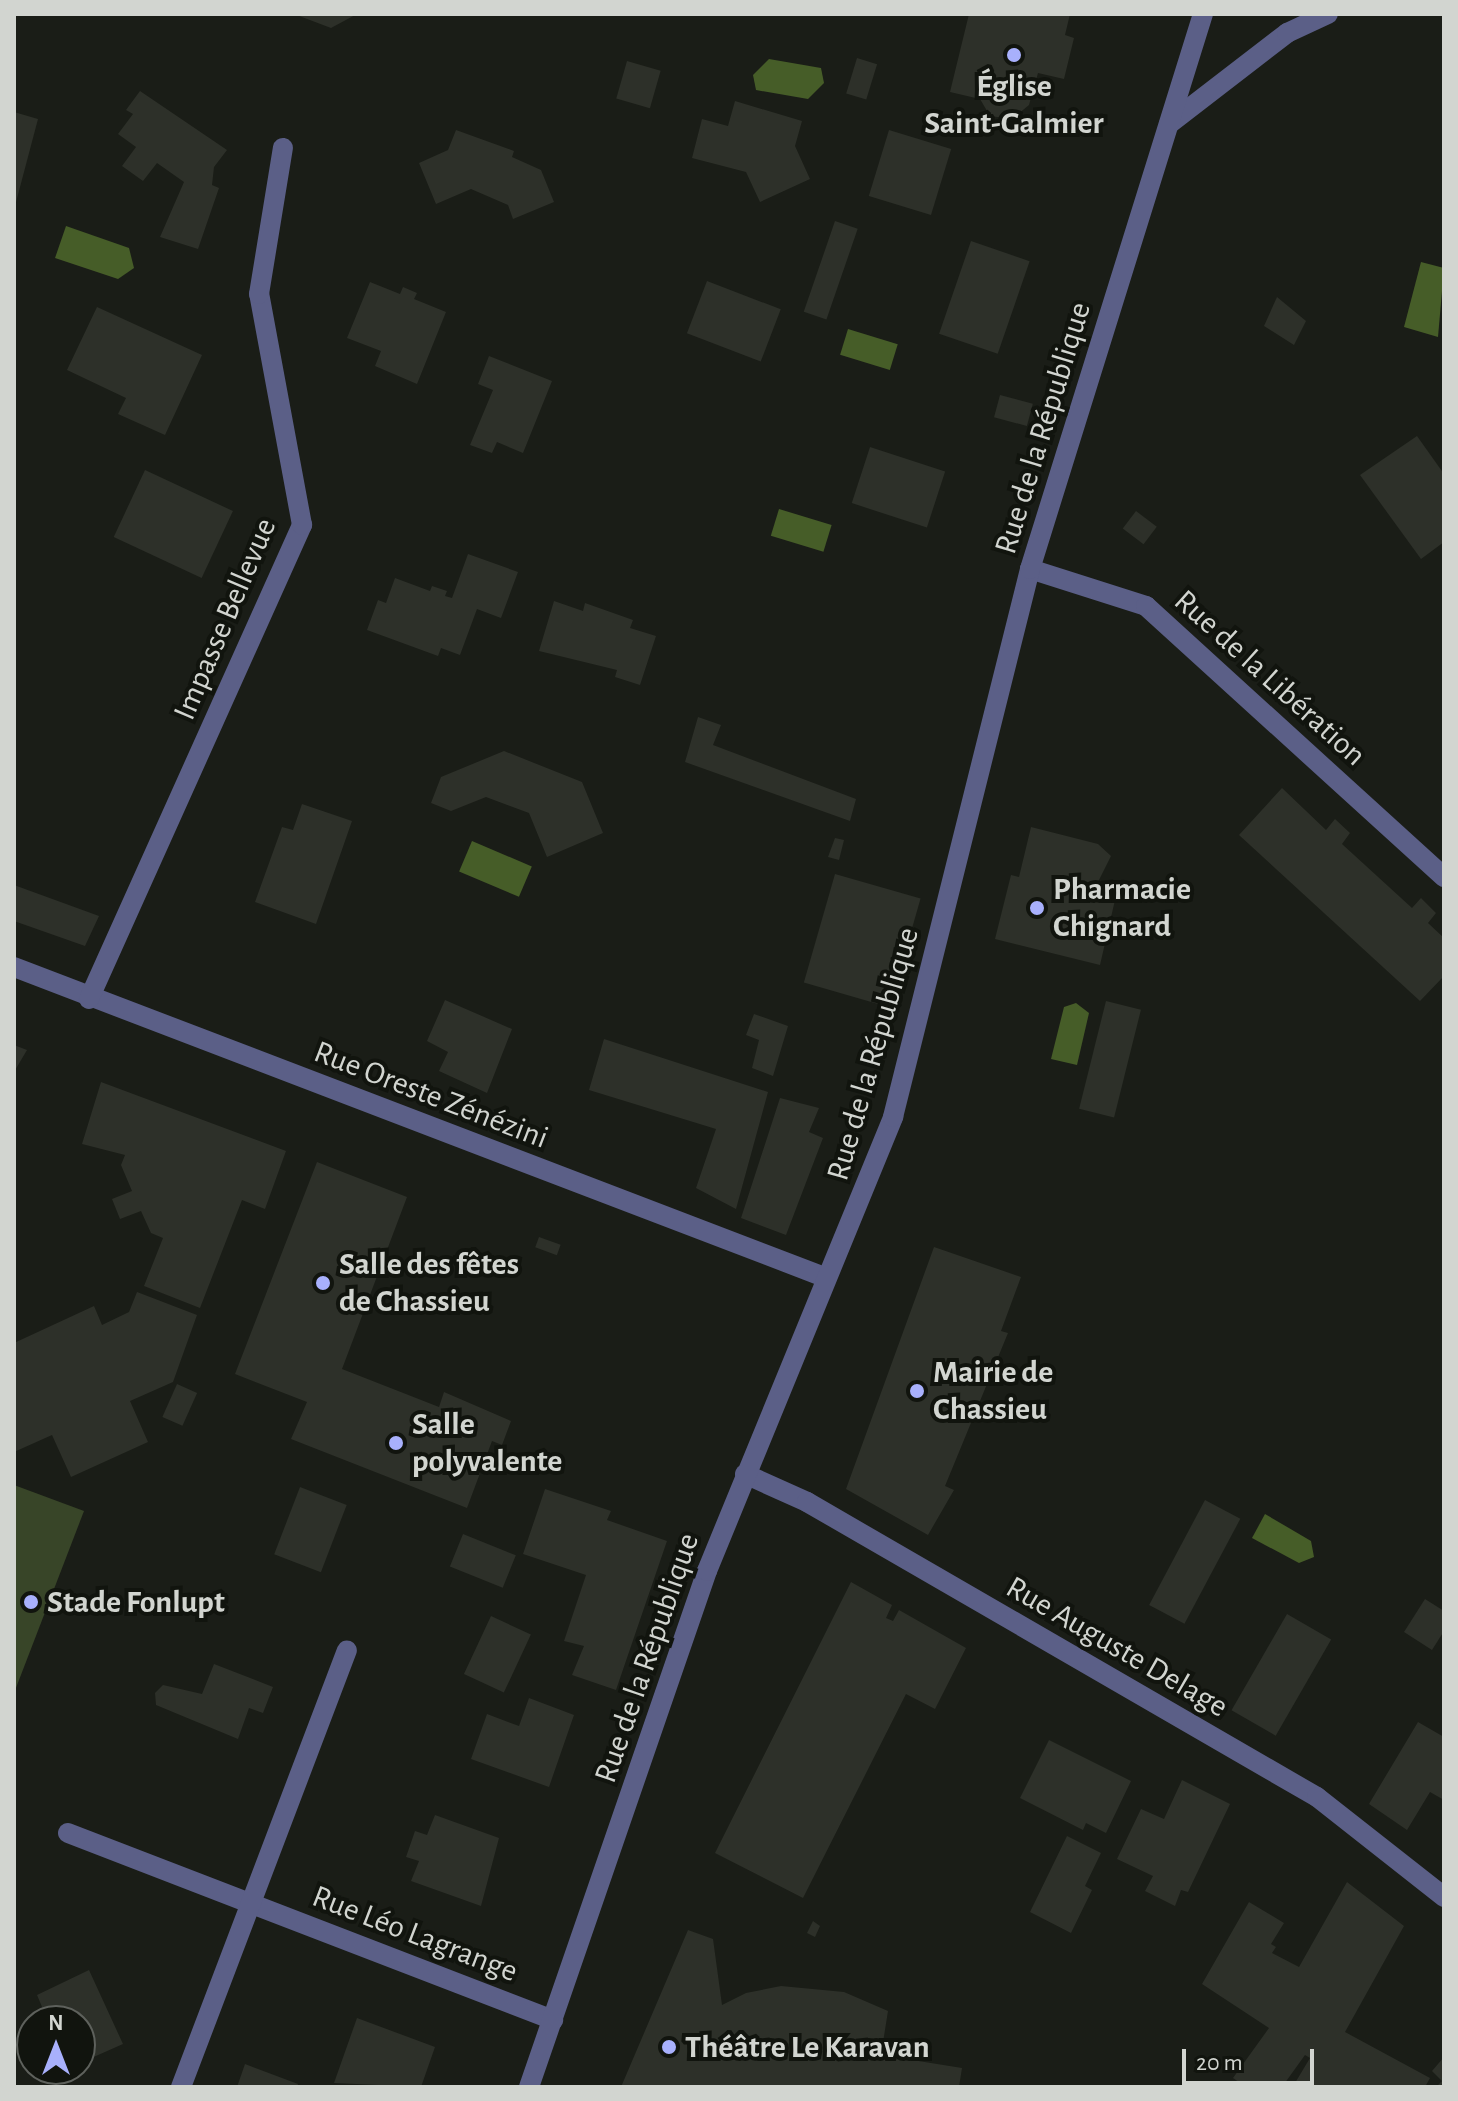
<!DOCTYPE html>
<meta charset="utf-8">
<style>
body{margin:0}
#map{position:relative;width:1458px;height:2101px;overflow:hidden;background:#1a1d17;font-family:"Alegreya Sans",sans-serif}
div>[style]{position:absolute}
.green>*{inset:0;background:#384528}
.water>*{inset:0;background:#465d28;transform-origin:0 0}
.building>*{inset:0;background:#2d3029;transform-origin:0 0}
.minor>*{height:20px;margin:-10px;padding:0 10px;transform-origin:10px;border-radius:10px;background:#5b5f87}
.dots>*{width:22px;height:22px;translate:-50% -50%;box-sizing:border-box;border:4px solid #11140e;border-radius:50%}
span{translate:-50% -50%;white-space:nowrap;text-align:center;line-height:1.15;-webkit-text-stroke:8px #11140e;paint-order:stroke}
.poi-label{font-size:32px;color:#d2d5d0;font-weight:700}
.left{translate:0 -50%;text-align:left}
.street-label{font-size:32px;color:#d2d5d0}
.frame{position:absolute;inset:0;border:16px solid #d2d5d0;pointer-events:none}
.north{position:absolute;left:16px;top:2005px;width:80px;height:80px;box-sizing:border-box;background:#11140e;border:2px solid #5e615c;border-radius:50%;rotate:0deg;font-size:22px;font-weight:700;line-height:32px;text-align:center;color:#d2d5d0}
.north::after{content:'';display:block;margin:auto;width:28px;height:36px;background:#a8b0fc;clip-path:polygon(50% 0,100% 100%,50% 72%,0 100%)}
.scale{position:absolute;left:1182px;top:2049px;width:132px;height:36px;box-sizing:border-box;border:4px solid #d2d5d0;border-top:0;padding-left:10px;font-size:24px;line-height:28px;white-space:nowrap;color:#d2d5d0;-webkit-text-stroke:6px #11140e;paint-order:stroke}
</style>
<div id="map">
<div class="green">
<i style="clip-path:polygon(14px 1485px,84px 1511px,14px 1693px)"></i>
</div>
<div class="water">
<i style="clip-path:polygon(769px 59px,821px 68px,824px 83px,808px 99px,756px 90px,753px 75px)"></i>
<i style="clip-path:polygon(66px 226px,129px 248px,134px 268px,118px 279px,55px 258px)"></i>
<i style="clip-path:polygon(1421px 262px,1444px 268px,1438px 337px,1404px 327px)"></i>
<i style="left:848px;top:329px;width:52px;height:27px;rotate:17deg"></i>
<i style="left:779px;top:509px;width:55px;height:28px;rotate:17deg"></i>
<i style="left:472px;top:841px;width:65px;height:33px;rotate:23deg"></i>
<i style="clip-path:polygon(1076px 1003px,1089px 1013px,1077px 1065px,1051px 1059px,1064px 1007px)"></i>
<i style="clip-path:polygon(1265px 1514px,1311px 1541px,1314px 1557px,1299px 1563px,1252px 1538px)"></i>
</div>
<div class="building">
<i style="clip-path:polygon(294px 14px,357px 14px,331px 28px)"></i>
<i style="clip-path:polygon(969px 14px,1070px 14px,1065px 35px,1074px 38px,1064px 79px,1038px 73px,1029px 105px,1012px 119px,990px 116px,980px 99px,950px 92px)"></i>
<i style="left:857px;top:58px;width:21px;height:37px;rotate:17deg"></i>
<i style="left:627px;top:61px;width:35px;height:39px;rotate:16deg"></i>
<i style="clip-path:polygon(140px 91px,227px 150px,214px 167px,212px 185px,219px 188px,198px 249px,160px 237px,184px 182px,157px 163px,143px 181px,122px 166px,136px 147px,118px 134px,133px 114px,126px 110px)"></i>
<i style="clip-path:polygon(735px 101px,802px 121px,795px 146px,810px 179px,760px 202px,746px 172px,692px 158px,702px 119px,728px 126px)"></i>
<i style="clip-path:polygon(14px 112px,38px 119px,15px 206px,14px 205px)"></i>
<i style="clip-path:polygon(456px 130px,514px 151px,512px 157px,541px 170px,554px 202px,513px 219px,508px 205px,471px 189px,436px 204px,419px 163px,448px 150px)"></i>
<i style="left:889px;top:130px;width:65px;height:69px;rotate:17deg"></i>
<i style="left:835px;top:221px;width:24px;height:96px;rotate:19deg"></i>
<i style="left:971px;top:241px;width:62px;height:98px;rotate:19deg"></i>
<i style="left:707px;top:281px;width:79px;height:56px;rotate:21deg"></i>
<i style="clip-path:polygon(370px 282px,400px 294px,403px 287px,417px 293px,414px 299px,446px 312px,417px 384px,375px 366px,381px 351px,347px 338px)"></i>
<i style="clip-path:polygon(1277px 297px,1306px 321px,1294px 345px,1264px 326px)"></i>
<i style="clip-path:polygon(97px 307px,202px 355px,165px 435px,118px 414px,126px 398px,67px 370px)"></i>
<i style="clip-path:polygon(489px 356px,552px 381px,523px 453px,497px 442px,492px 453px,470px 445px,493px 390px,478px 384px)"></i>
<i style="left:1000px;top:395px;width:34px;height:23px;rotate:15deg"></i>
<i style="clip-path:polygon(1417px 436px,1444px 474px,1444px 542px,1421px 559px,1360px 475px)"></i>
<i style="left:870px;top:447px;width:79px;height:59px;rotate:18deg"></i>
<i style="left:145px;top:470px;width:97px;height:74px;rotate:25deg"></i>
<i style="left:1136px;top:511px;width:26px;height:22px;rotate:37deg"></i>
<i style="clip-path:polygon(468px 554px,518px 572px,501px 618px,477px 609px,460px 655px,441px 648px,438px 656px,367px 630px,378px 600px,386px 603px,395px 578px,430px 591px,432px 586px,447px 591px,445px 596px,452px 598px)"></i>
<i style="clip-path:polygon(554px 601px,583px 611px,585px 603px,633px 620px,630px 628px,656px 636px,640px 685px,615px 677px,617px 670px,539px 651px)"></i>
<i style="clip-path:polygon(698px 717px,721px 725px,713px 745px,856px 799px,850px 821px,685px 762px)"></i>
<i style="clip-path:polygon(504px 751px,582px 782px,603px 833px,547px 857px,529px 813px,486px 797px,451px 811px,431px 803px,441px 777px)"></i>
<i style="clip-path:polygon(1282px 788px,1326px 830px,1335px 819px,1350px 833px,1342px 844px,1412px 908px,1421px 898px,1436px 913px,1428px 923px,1444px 938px,1444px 976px,1420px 1001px,1239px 835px)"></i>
<i style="clip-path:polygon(302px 804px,352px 821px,316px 924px,255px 902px,282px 827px,293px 830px)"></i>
<i style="clip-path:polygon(1031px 827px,1098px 844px,1111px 856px,1092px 894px,1115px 900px,1100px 965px,995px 939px,1011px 875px,1019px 877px)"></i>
<i style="clip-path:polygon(835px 838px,844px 840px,839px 860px,828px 857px)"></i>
<i style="left:835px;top:874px;width:89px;height:113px;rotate:16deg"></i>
<i style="clip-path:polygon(14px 885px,99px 916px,85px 946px,14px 921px)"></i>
<i style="clip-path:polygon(445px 1000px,512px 1029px,487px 1093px,439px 1071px,448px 1052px,427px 1041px)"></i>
<i style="left:1106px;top:1001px;width:36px;height:111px;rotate:14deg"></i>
<i style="clip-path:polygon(754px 1014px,788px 1026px,773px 1076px,752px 1068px,759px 1040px,746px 1035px)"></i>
<i style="clip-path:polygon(604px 1039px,768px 1092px,736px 1209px,696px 1188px,716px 1129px,589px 1090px)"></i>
<i style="clip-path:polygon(14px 1045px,27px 1050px,14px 1072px)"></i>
<i style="clip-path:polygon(101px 1082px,286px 1151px,265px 1209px,242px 1200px,200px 1308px,144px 1286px,163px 1238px,151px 1233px,141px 1211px,120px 1219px,112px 1199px,132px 1191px,121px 1165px,125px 1155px,82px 1144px)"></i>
<i style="clip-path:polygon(780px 1098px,819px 1108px,809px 1132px,823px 1138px,786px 1235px,741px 1218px)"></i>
<i style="clip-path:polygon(317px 1162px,407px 1197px,342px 1369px,439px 1407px,444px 1392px,511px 1421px,502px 1445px,492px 1441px,467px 1508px,291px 1439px,307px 1402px,235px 1374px)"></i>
<i style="left:539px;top:1237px;width:23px;height:11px;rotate:20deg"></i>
<i style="clip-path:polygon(934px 1247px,1021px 1277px,1001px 1331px,1008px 1333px,945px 1486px,954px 1490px,928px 1535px,846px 1489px)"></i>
<i style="clip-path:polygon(137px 1292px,197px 1315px,173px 1382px,130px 1401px,148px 1442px,71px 1477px,52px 1435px,14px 1452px,14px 1343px,94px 1306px,102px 1325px,129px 1312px)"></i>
<i style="left:177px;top:1384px;width:22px;height:36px;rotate:24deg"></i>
<i style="left:300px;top:1487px;width:50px;height:72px;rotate:21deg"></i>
<i style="clip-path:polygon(545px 1489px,611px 1511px,607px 1520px,667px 1541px,616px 1690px,572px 1675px,584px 1646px,564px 1641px,586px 1575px,523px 1554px)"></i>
<i style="left:1205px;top:1500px;width:40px;height:119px;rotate:28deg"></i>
<i style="left:463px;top:1534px;width:57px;height:35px;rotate:22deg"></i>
<i style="clip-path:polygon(851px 1582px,892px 1605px,886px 1618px,893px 1621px,899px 1610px,966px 1648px,935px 1709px,906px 1694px,803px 1898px,715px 1853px)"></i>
<i style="clip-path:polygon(1425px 1599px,1444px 1611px,1444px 1631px,1432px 1650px,1404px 1632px)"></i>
<i style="left:1287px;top:1614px;width:51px;height:111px;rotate:30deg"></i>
<i style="left:491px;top:1616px;width:44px;height:64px;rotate:25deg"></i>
<i style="clip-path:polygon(214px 1664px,273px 1687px,263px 1713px,249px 1708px,238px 1739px,156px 1705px,155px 1693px,163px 1685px,202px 1694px)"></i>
<i style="clip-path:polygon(529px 1698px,574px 1715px,549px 1787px,471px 1759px,487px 1714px,519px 1726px)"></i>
<i style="clip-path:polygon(1418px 1722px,1444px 1737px,1444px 1800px,1430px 1792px,1407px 1830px,1369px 1804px)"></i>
<i style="clip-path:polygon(1049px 1740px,1131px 1781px,1106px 1833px,1086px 1823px,1083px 1830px,1020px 1798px)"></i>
<i style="clip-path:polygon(1182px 1780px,1230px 1804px,1188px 1892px,1181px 1890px,1175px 1906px,1145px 1891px,1153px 1876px,1117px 1859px,1141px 1809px,1164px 1819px)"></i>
<i style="clip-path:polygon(435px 1815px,499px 1838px,481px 1906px,411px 1881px,419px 1861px,406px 1857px,415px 1831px,427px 1835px)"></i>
<i style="clip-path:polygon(1067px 1836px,1101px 1853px,1085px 1886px,1092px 1890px,1071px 1933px,1030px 1912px)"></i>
<i style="clip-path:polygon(1347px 1882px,1404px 1926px,1345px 2032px,1430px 2078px,1425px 2087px,1301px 2087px,1295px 2083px,1310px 2058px,1305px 2055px,1282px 2087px,1246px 2087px,1233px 2078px,1269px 2028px,1202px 1984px,1249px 1902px,1284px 1923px,1271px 1944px,1276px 1947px,1272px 1953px,1299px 1967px)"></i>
<i style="clip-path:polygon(813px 1921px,820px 1926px,815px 1937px,807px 1933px)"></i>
<i style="clip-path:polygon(688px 1930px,713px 1939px,722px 2005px,746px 1993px,781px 1986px,844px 1992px,888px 2011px,881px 2055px,962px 2068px,959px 2087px,621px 2087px)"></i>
<i style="clip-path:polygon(89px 1970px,123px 2044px,80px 2063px,80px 2021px,48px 2021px,37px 1995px)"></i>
<i style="clip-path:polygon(357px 2018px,435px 2047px,421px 2087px,334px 2083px)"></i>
<i style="clip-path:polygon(1444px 2057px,1444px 2087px,1436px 2087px,1442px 2081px,1432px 2071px)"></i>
<i style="clip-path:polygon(245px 2064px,298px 2084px,297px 2087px,237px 2087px)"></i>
</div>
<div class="minor">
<i style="left:1169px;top:124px;width:149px;rotate:-37.6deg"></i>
<i style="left:1287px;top:33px;width:45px;rotate:-24.9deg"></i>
<i style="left:1030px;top:569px;width:122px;rotate:17.7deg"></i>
<i style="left:1146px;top:606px;width:403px;rotate:42.3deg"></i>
<i style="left:14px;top:967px;width:870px;rotate:20.93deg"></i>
<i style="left:89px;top:999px;width:520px;rotate:-65.8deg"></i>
<i style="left:302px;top:525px;width:235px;rotate:-100.5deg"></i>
<i style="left:259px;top:294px;width:148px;rotate:-80.7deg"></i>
<i style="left:745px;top:1474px;width:68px;rotate:24.3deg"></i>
<i style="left:807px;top:1502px;width:589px;rotate:30.05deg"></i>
<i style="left:1317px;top:1797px;width:162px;rotate:38.2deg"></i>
<i style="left:68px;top:1833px;width:520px;rotate:21.08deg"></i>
<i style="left:181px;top:2087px;width:467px;rotate:-69.2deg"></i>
<i style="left:529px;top:2087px;width:546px;rotate:-70.97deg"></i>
<i style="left:707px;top:1571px;width:491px;rotate:-67.7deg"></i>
<i style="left:893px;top:1117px;width:565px;rotate:-75.96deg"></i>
<i style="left:1030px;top:569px;width:581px;rotate:-72.69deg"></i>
</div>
<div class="dots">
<i style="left:1014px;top:55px;background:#a8b0fc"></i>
<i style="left:1037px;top:908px;background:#a8b0fc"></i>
<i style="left:323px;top:1283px;background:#a8b0fc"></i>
<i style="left:917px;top:1391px;background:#a8b0fc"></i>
<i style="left:396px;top:1443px;background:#a8b0fc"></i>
<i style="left:31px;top:1602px;background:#a8b0fc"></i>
<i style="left:669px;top:2047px;background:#a8b0fc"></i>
</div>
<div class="poi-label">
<span style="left:1014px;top:105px">Église<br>Saint-Galmier</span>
<span class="left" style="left:1053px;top:908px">Pharmacie<br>Chignard</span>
<span class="left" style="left:339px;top:1283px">Salle des fêtes<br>de Chassieu</span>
<span class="left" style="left:933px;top:1391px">Mairie de<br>Chassieu</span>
<span class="left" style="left:412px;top:1443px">Salle<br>polyvalente</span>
<span class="left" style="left:47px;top:1602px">Stade Fonlupt</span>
<span class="left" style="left:685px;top:2047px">Théâtre Le Karavan</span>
</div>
<div class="street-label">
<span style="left:1043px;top:428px;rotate:-73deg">Rue de la République</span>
<span style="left:225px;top:619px;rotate:-67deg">Impasse Bellevue</span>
<span style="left:1270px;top:678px;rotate:42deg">Rue de la Libération</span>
<span style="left:873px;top:1054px;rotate:-74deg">Rue de la République</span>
<span style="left:431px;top:1095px;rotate:21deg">Rue Oreste Zénézini</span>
<span style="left:1117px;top:1647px;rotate:30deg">Rue Auguste Delage</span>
<span style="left:647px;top:1658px;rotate:-71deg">Rue de la République</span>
<span style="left:415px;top:1934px;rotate:21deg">Rue Léo Lagrange</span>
</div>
<div class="frame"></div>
<div class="north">N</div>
<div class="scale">20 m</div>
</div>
